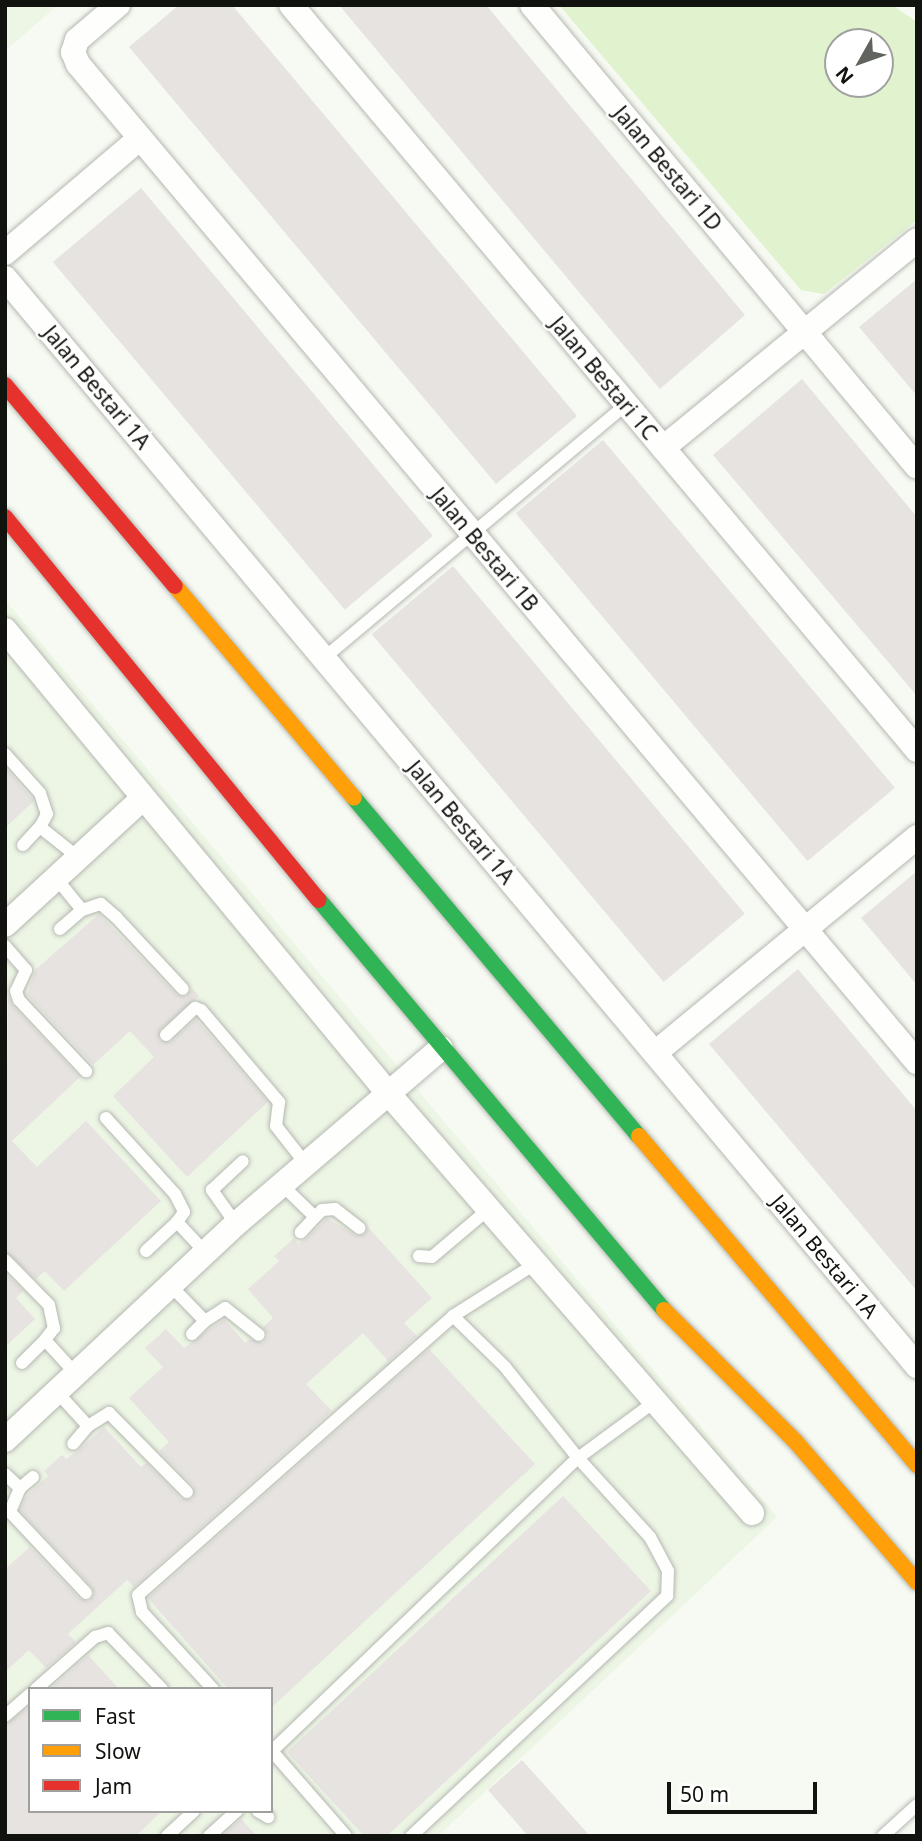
<!DOCTYPE html>
<style>
body{margin:0}
#map{position:relative;width:922px;height:1841px;overflow:hidden;background:#f6faf2;font-family:"Noto Sans",sans-serif}
div>[style]{position:absolute}
.built>*{inset:0;background:#edf6e5}
.green>*{inset:0;background:#e1f3ce}
.building>*{inset:0;background:#e7e3e1;transform-origin:0 0}
.roads{filter:drop-shadow(0 0 2px #b5b8b2) drop-shadow(0 0 2px #b5b8b2)}
.lane>*{height:12px;margin:-6px;padding:0 6px;transform-origin:6px;border-radius:6px;background:#fefefd}
.street>*{height:24px;margin:-12px;padding:0 12px;transform-origin:12px;border-radius:12px;background:#fefefd}
.fast>*{height:16px;margin:-8px;padding:0 8px;transform-origin:8px;border-radius:8px;background:#30b455}
.slow>*{height:16px;margin:-8px;padding:0 8px;transform-origin:8px;border-radius:8px;background:#ff9f0a}
.jam>*{height:16px;margin:-8px;padding:0 8px;transform-origin:8px;border-radius:8px;background:#e5322d}
span{translate:-50% -50%;white-space:nowrap;text-align:center;line-height:1.15;-webkit-text-stroke:5px #fff;paint-order:stroke}
.street-label{font-size:21px;color:#11130e}
.frame{position:absolute;inset:0;border:7px solid #11130e;pointer-events:none}
.legend{position:absolute;left:28px;top:1687px;width:245px;height:126px;box-sizing:border-box;background:#fff;border:2px solid #a0a19f;margin:0;padding:9px 12px;list-style:none;font-size:21px;color:#11130e}
.legend li{display:flex;align-items:center;gap:14px;height:35px}
.legend b{width:35px;border:2px solid #a0a19f}
.north{position:absolute;left:824px;top:28px;width:70px;height:70px;box-sizing:border-box;background:#fff;border:2px solid #a0a19f;border-radius:50%;rotate:230deg;font-size:19px;font-weight:700;line-height:28px;text-align:center;color:#11130e}
.north::after{content:'';display:block;margin:auto;width:24px;height:32px;background:#61645e;clip-path:polygon(50% 0,100% 100%,50% 72%,0 100%)}
.scale{position:absolute;left:667px;top:1782px;width:150px;height:32px;box-sizing:border-box;border:4px solid #11130e;border-top:0;padding-left:9px;font-size:21px;line-height:24px;white-space:nowrap;color:#11130e;-webkit-text-stroke:5px #fff;paint-order:stroke}
</style>
<div id="map">
<div class="built">
<i style="clip-path:polygon(5px 5px,58px 5px,5px 51px)"></i>
<i style="clip-path:polygon(evenodd,5px 600px,777px 1517px,438px 1836px,5px 1836px,5px 600px,30px 1689px,271px 1689px,271px 1811px,30px 1811px,30px 1689px)"></i>
</div>
<div class="green">
<i style="clip-path:polygon(evenodd,559px 5px,892px 5px,917px 22px,917px 220px,824px 294px,801px 290px,559px 5px,838px 42px,880px 42px,880px 84px,838px 84px,838px 42px)"></i>
</div>
<div class="building">
<i style="clip-path:polygon(179px 5px,232px 5px,577px 416px,496px 484px,129px 47px)"></i>
<i style="clip-path:polygon(339px 5px,486px 5px,745px 315px,660px 389px)"></i>
<i style="left:141px;top:188px;width:454px;height:115px;rotate:50deg"></i>
<i style="clip-path:polygon(917px 279px,917px 396px,859px 327px)"></i>
<i style="clip-path:polygon(802px 379px,917px 517px,917px 696px,713px 455px)"></i>
<i style="left:603px;top:440px;width:454px;height:114px;rotate:50deg"></i>
<i style="left:453px;top:566px;width:454px;height:106px;rotate:50deg"></i>
<i style="clip-path:polygon(5px 767px,34px 801px,5px 828px)"></i>
<i style="clip-path:polygon(917px 871px,917px 985px,861px 918px)"></i>
<i style="clip-path:polygon(99px 914px,177px 995px,186px 997px,192px 988px,199px 996px,160px 1029px,159px 1040px,171px 1042px,196px 1019px,268px 1102px,187px 1177px,113px 1096px,154px 1057px,130px 1031px,93px 1065px,27px 995px,35px 970px)"></i>
<i style="clip-path:polygon(798px 969px,917px 1111px,917px 1291px,709px 1044px)"></i>
<i style="clip-path:polygon(8px 995px,13px 1006px,80px 1077px,12px 1141px,37px 1167px,86px 1121px,161px 1201px,64px 1291px,45px 1271px,36px 1279px,5px 1251px)"></i>
<i style="clip-path:polygon(327px 1218px,357px 1236px,365px 1234px,367px 1226px,432px 1298px,404px 1323px,417px 1336px,354px 1392px,388px 1361px,363px 1333px,306px 1384px,332px 1411px,134px 1587px,127px 1580px,68px 1634px,76px 1642px,46px 1668px,29px 1650px,5px 1672px,5px 1569px,30px 1547px,80px 1599px,89px 1601px,94px 1595px,92px 1587px,20px 1510px,26px 1497px,48px 1476px,44px 1471px,62px 1455px,66px 1459px,79px 1450px,104px 1427px,141px 1467px,146px 1463px,181px 1499px,193px 1499px,194px 1486px,159px 1451px,169px 1442px,129px 1398px,163px 1367px,145px 1348px,166px 1329px,184px 1348px,224px 1319px,245px 1343px,250px 1339px,263px 1343px,268px 1336px,263px 1327px,273px 1318px,248px 1289px,279px 1261px,274px 1256px,294px 1238px,298px 1244px,307px 1238px)"></i>
<i style="clip-path:polygon(5px 1273px,23px 1291px,16px 1298px,35px 1319px,5px 1347px)"></i>
<i style="clip-path:polygon(429px 1349px,535px 1464px,271px 1708px,271px 1689px,228px 1689px,148px 1598px)"></i>
<i style="clip-path:polygon(563px 1496px,651px 1591px,387px 1836px,364px 1836px,287px 1752px)"></i>
<i style="clip-path:polygon(88px 1655px,119px 1689px,50px 1689px)"></i>
<i style="clip-path:polygon(30px 1706px,30px 1811px,162px 1811px,136px 1836px,5px 1836px,5px 1725px)"></i>
<i style="clip-path:polygon(522px 1760px,590px 1836px,528px 1836px,488px 1790px)"></i>
<i style="clip-path:polygon(241px 1819px,257px 1836px,222px 1836px)"></i>
</div>
<div class="roads">
<div class="lane">
<i style="left:324px;top:658px;width:395px;rotate:-40deg"></i>
<i style="left:5px;top:754px;width:52px;rotate:48.1deg"></i>
<i style="left:40px;top:793px;width:22px;rotate:72deg"></i>
<i style="left:47px;top:814px;width:15px;rotate:118deg"></i>
<i style="left:23px;top:845px;width:25px;rotate:-47deg"></i>
<i style="left:40px;top:827px;width:50px;rotate:38.5deg"></i>
<i style="left:56px;top:878px;width:41px;rotate:50.9deg"></i>
<i style="left:82px;top:910px;width:20px;rotate:-18deg"></i>
<i style="left:101px;top:904px;width:20px;rotate:41deg"></i>
<i style="left:116px;top:917px;width:98px;rotate:47.1deg"></i>
<i style="left:60px;top:929px;width:29px;rotate:-41deg"></i>
<i style="left:5px;top:946px;width:32px;rotate:49deg"></i>
<i style="left:26px;top:970px;width:23px;rotate:115deg"></i>
<i style="left:16px;top:991px;width:9px;rotate:72deg"></i>
<i style="left:19px;top:1000px;width:98px;rotate:46.7deg"></i>
<i style="left:166px;top:1035px;width:40px;rotate:-43deg"></i>
<i style="left:195px;top:1008px;width:6px;rotate:18deg"></i>
<i style="left:201px;top:1010px;width:121px;rotate:49.7deg"></i>
<i style="left:279px;top:1102px;width:24px;rotate:97deg"></i>
<i style="left:276px;top:1126px;width:47px;rotate:51.9deg"></i>
<i style="left:106px;top:1118px;width:103px;rotate:47.8deg"></i>
<i style="left:175px;top:1194px;width:20px;rotate:63deg"></i>
<i style="left:184px;top:1212px;width:12px;rotate:125deg"></i>
<i style="left:177px;top:1222px;width:41px;rotate:47deg"></i>
<i style="left:281px;top:1184px;width:47px;rotate:44.1deg"></i>
<i style="left:315px;top:1217px;width:21px;rotate:133deg"></i>
<i style="left:315px;top:1217px;width:10px;rotate:-45deg"></i>
<i style="left:322px;top:1210px;width:13px;rotate:-4deg"></i>
<i style="left:335px;top:1209px;width:31px;rotate:38deg"></i>
<i style="left:236px;top:1224px;width:42px;rotate:-125.2deg"></i>
<i style="left:212px;top:1190px;width:42px;rotate:-43.1deg"></i>
<i style="left:146px;top:1251px;width:42px;rotate:-43.1deg"></i>
<i style="left:419px;top:1256px;width:13px;rotate:4deg"></i>
<i style="left:432px;top:1257px;width:76px;rotate:-40.2deg"></i>
<i style="left:5px;top:1260px;width:63px;rotate:45.6deg"></i>
<i style="left:49px;top:1305px;width:24px;rotate:78deg"></i>
<i style="left:54px;top:1328px;width:15px;rotate:127deg"></i>
<i style="left:538px;top:1262px;width:101px;rotate:147.6deg"></i>
<i style="left:453px;top:1316px;width:73px;rotate:44.4deg"></i>
<i style="left:505px;top:1367px;width:117px;rotate:51.3deg"></i>
<i style="left:578px;top:1458px;width:98px;rotate:-36.3deg"></i>
<i style="left:170px;top:1285px;width:50px;rotate:45.8deg"></i>
<i style="left:205px;top:1321px;width:24px;rotate:-33deg"></i>
<i style="left:225px;top:1308px;width:43px;rotate:38.5deg"></i>
<i style="left:192px;top:1334px;width:18px;rotate:-45deg"></i>
<i style="left:22px;top:1363px;width:33px;rotate:-45deg"></i>
<i style="left:45px;top:1340px;width:46px;rotate:47.6deg"></i>
<i style="left:57px;top:1392px;width:46px;rotate:47.6deg"></i>
<i style="left:88px;top:1426px;width:23px;rotate:130deg"></i>
<i style="left:88px;top:1426px;width:25px;rotate:-32deg"></i>
<i style="left:109px;top:1413px;width:111px;rotate:45.4deg"></i>
<i style="left:5px;top:1474px;width:21px;rotate:43deg"></i>
<i style="left:20px;top:1488px;width:26px;rotate:113deg"></i>
<i style="left:10px;top:1512px;width:111px;rotate:46.8deg"></i>
<i style="left:20px;top:1488px;width:17px;rotate:-40deg"></i>
<i style="left:36px;top:1689px;width:79px;rotate:-41.4deg"></i>
<i style="left:95px;top:1637px;width:14px;rotate:-17deg"></i>
<i style="left:108px;top:1633px;width:78px;rotate:46deg"></i>
<i style="left:213px;top:1689px;width:105px;rotate:-132.7deg"></i>
<i style="left:142px;top:1612px;width:17px;rotate:-103deg"></i>
<i style="left:138px;top:1595px;width:421px;rotate:-41.5deg"></i>
<i style="left:5px;top:1716px;width:33px;rotate:-41deg"></i>
<i style="left:271px;top:1750px;width:114px;rotate:48.9deg"></i>
<i style="left:272px;top:1751px;width:424px;rotate:-43.8deg"></i>
<i style="left:578px;top:1458px;width:107px;rotate:47.7deg"></i>
<i style="left:650px;top:1537px;width:38px;rotate:62deg"></i>
<i style="left:668px;top:1571px;width:25px;rotate:92deg"></i>
<i style="left:667px;top:1596px;width:351px;rotate:136.8deg"></i>
<i style="left:258px;top:1811px;width:12px;rotate:31deg"></i>
<i style="left:167px;top:1836px;width:37px;rotate:-43deg"></i>
<i style="left:209px;top:1836px;width:38px;rotate:-42deg"></i>
<i style="left:883px;top:1836px;width:46px;rotate:-42.4deg"></i>
</div>
<div class="street">
<i style="left:118px;top:5px;width:54px;rotate:139.5deg"></i>
<i style="left:77px;top:40px;width:13px;rotate:108deg"></i>
<i style="left:73px;top:52px;width:13px;rotate:67deg"></i>
<i style="left:78px;top:64px;width:1304px;rotate:49.95deg"></i>
<i style="left:291px;top:5px;width:973px;rotate:49.96deg"></i>
<i style="left:532px;top:5px;width:601px;rotate:50.19deg"></i>
<i style="left:5px;top:253px;width:177px;rotate:-40.4deg"></i>
<i style="left:5px;top:278px;width:1420px;rotate:50.03deg"></i>
<i style="left:663px;top:448px;width:328px;rotate:-39.3deg"></i>
<i style="left:5px;top:630px;width:601px;rotate:50.4deg"></i>
<i style="left:388px;top:1093px;width:556px;rotate:49.09deg"></i>
<i style="left:5px;top:925px;width:186px;rotate:-42.6deg"></i>
<i style="left:655px;top:1053px;width:340px;rotate:-39.5deg"></i>
<i style="left:5px;top:1440px;width:316px;rotate:-43.1deg"></i>
<i style="left:236px;top:1224px;width:270px;rotate:-40.6deg"></i>
</div>
<div class="fast">
<i style="left:354px;top:798px;width:442px;rotate:49.9deg"></i>
<i style="left:319px;top:900px;width:536px;rotate:49.92deg"></i>
</div>
<div class="slow">
<i style="left:175px;top:586px;width:277px;rotate:49.8deg"></i>
<i style="left:639px;top:1136px;width:431px;rotate:49.8deg"></i>
<i style="left:664px;top:1310px;width:187px;rotate:45deg"></i>
<i style="left:796px;top:1442px;width:185px;rotate:49.2deg"></i>
</div>
<div class="jam">
<i style="left:5px;top:385px;width:263px;rotate:49.8deg"></i>
<i style="left:5px;top:517px;width:495px;rotate:50.7deg"></i>
</div>
</div>
<div class="street-label">
<span style="left:668px;top:168px;rotate:50deg">Jalan Bestari 1D</span>
<span style="left:604px;top:378px;rotate:50deg">Jalan Bestari 1C</span>
<span style="left:97px;top:387px;rotate:50deg">Jalan Bestari 1A</span>
<span style="left:485px;top:549px;rotate:50deg">Jalan Bestari 1B</span>
<span style="left:461px;top:822px;rotate:50deg">Jalan Bestari 1A</span>
<span style="left:825px;top:1256px;rotate:50deg">Jalan Bestari 1A</span>
</div>
<div class="frame"></div>
<ul class="legend">
<li><b style="height:9px;background:#30b455"></b>Fast</li>
<li><b style="height:9px;background:#ff9f0a"></b>Slow</li>
<li><b style="height:9px;background:#e5322d"></b>Jam</li>
</ul>
<div class="north">N</div>
<div class="scale">50 m</div>
</div>
